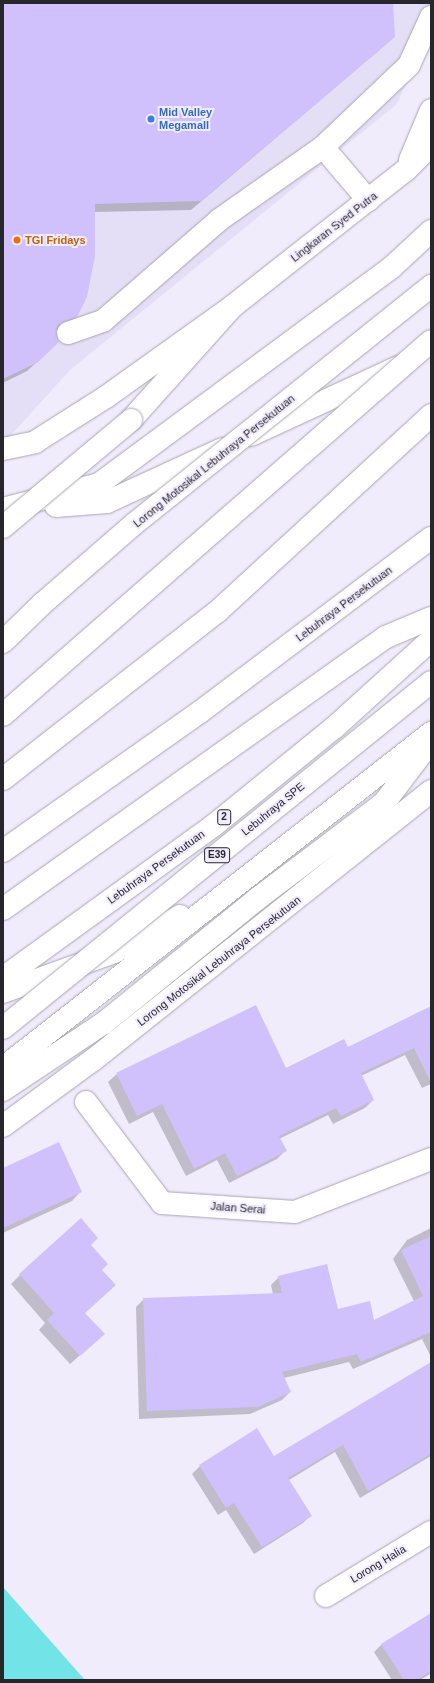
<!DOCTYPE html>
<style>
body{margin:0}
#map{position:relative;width:434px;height:1683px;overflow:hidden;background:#f0ecfc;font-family:Arial,sans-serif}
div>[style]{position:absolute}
.built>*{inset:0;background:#e4dff6}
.water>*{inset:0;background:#72e3e7}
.shadow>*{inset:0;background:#0003}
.building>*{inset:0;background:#d0c1fc}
.roads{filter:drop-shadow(0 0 1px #a8a5b3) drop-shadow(0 0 1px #a8a5b3)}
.minor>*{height:22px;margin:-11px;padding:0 11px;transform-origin:11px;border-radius:11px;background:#fff}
.major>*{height:22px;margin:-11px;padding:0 11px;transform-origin:11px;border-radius:11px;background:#fff}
.highway>*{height:22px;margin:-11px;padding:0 11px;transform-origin:11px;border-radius:11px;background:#fff}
.bridges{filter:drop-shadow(0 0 1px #a8a5b3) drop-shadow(0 0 1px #a8a5b3)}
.minor-bridge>*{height:22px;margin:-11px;padding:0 11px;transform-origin:11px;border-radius:11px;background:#fff}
.highway-bridge>*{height:22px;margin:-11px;padding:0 11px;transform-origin:11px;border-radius:11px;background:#fff}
.dots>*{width:11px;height:11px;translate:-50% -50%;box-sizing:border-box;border:2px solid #f0ecfc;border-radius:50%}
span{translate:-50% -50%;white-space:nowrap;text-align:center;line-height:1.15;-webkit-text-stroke:4px #f0ecfc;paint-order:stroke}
.shield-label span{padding:1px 3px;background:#f0ecfc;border:1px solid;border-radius:3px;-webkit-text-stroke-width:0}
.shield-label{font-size:10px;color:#27262c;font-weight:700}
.shop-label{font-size:11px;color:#366cbe;font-weight:700}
.left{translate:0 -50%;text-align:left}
.street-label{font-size:11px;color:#27262c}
.food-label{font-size:11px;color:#c56008;font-weight:700}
.frame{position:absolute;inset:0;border:4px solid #27262c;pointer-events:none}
</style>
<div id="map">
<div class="built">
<i style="clip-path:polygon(3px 3px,431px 3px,431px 28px,397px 104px,70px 370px,3px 444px)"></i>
</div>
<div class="water">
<i style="clip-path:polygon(3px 1587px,85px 1680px,3px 1680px)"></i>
</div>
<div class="shadow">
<i style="clip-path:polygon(3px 3px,392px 3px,384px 46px,191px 210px,94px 212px,76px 316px,66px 326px,55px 331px,49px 351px,27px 371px,3px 383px)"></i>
<i style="clip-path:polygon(431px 1007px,431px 1084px,422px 1088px,405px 1055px,361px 1076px,373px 1100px,365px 1108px,333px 1124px,328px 1115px,279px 1139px,285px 1151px,277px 1159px,229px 1183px,217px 1160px,186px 1176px,153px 1112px,129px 1124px,108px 1082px,117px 1074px,285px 1069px,347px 1048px)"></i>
<i style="clip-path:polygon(3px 1169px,81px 1191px,72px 1201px,3px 1233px)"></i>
<i style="clip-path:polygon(431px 1228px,431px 1357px,422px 1339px,353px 1369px,349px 1362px,284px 1378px,290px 1392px,282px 1400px,250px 1414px,139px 1419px,136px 1307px,144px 1299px,273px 1294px,271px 1285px,279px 1277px,337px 1310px,374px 1321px,414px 1301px,393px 1259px,407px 1240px)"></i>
<i style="clip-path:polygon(90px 1245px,101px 1270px,84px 1313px,94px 1343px,70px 1364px,39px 1330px,45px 1323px,11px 1284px,20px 1275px)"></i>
<i style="clip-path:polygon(431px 1363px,431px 1456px,360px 1498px,335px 1452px,289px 1480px,311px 1515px,303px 1523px,254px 1554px,226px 1510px,218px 1515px,192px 1474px,200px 1466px,274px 1457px)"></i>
<i style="clip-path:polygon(431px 1614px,431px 1676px,430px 1674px,420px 1680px,392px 1680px,374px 1652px,382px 1644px)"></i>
</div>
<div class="building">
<i style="clip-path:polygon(3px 3px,393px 3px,395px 37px,201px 201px,95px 204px,95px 256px,87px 297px,77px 317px,58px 325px,56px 331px,59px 342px,38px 362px,3px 379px)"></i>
<i style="clip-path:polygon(256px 1005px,286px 1068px,344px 1039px,348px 1047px,431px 1006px,431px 1083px,414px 1048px,361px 1073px,374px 1100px,341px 1116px,336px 1108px,279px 1136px,287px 1151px,237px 1176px,225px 1153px,194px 1169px,162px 1104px,137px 1116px,116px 1073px)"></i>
<i style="clip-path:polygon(59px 1142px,82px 1192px,3px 1228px,3px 1168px)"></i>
<i style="clip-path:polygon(81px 1218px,98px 1238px,91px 1245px,108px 1264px,102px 1270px,116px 1285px,85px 1313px,105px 1334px,80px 1356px,47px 1320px,54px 1313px,19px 1274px)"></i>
<i style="clip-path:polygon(431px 1236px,431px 1332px,361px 1362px,357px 1354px,282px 1372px,291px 1392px,258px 1407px,147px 1411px,143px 1298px,282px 1293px,278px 1276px,327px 1264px,338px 1309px,370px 1301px,374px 1320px,423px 1296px,401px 1250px)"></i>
<i style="clip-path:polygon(431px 1362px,431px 1454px,368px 1491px,343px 1445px,288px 1478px,312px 1516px,262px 1547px,234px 1503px,226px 1508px,199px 1465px,257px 1428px,274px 1456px)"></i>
<i style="clip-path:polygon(431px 1613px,431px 1671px,417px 1680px,404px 1680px,381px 1644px)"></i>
</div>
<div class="roads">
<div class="minor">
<i style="left:323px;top:147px;width:70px;rotate:49.7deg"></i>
<i style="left:410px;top:160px;width:54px;rotate:-67.2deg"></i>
<i style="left:68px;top:333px;width:37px;rotate:-19deg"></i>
<i style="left:103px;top:321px;width:154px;rotate:-41deg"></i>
<i style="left:219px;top:220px;width:127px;rotate:-35.1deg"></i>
<i style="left:323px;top:147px;width:119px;rotate:-43.6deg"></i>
<i style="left:409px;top:65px;width:53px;rotate:-65.4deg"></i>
<i style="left:131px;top:420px;width:153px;rotate:-48.2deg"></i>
<i style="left:233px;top:306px;width:220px;rotate:-38.2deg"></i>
<i style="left:406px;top:170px;width:35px;rotate:-45deg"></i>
<i style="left:251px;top:435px;width:162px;rotate:-24.8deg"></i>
<i style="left:56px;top:506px;width:51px;rotate:-4.5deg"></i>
<i style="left:107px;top:502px;width:127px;rotate:-24.7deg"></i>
<i style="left:3px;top:509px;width:99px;rotate:-14.6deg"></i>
<i style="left:99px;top:484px;width:365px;rotate:-36.5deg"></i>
<i style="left:392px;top:267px;width:53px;rotate:-42.7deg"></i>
<i style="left:3px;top:1090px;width:121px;rotate:-33.6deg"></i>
<i style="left:104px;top:1023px;width:197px;rotate:-39deg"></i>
<i style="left:257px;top:899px;width:159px;rotate:-37.1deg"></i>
<i style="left:384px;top:803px;width:78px;rotate:-52.8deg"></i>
<i style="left:86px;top:1102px;width:126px;rotate:53deg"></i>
<i style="left:162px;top:1203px;width:133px;rotate:3.9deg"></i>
<i style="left:295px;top:1212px;width:146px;rotate:-21.3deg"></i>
<i style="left:3px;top:1126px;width:112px;rotate:-36.3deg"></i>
<i style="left:93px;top:1060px;width:432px;rotate:-38.5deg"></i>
<i style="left:326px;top:1596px;width:123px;rotate:-31.4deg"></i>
</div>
<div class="major">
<i style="left:3px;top:449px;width:33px;rotate:-12deg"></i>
<i style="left:35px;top:442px;width:84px;rotate:-32.4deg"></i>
<i style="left:106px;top:397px;width:156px;rotate:-35.6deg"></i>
</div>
<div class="highway">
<i style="left:3px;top:779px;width:271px;rotate:-38deg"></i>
<i style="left:217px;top:612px;width:291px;rotate:-42.6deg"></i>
<i style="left:3px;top:851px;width:241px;rotate:-35.2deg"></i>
<i style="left:200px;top:712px;width:289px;rotate:-37deg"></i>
<i style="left:3px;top:909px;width:470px;rotate:-35.4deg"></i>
<i style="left:386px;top:637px;width:49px;rotate:-22.9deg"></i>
<i style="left:3px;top:978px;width:259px;rotate:-35.9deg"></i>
<i style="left:213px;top:826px;width:157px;rotate:-39.1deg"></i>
<i style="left:335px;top:727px;width:130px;rotate:-42.2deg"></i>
<i style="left:3px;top:992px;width:118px;rotate:-19.8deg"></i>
<i style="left:114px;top:952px;width:75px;rotate:-28.6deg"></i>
<i style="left:3px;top:1068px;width:544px;rotate:-38.05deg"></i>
</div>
</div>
<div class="bridges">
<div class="minor-bridge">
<i style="left:3px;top:527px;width:167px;rotate:-39.9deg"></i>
<i style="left:3px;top:642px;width:54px;rotate:-44.3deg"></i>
<i style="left:42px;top:604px;width:122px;rotate:-41deg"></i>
<i style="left:134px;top:524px;width:381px;rotate:-38.7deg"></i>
</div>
<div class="highway-bridge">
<i style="left:3px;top:715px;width:568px;rotate:-41.15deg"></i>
<i style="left:3px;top:1028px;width:550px;rotate:-38.95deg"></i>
</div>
</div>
<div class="dots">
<i style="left:151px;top:119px;background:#3f7fe0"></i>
<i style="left:17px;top:240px;background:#e8710a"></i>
</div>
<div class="shield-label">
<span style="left:224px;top:817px">2</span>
<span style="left:217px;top:855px">E39</span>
</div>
<div class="shop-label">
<span class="left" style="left:159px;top:119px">Mid Valley<br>Megamall</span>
</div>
<div class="street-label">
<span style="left:334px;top:227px;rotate:-38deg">Lingkaran Syed Putra</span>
<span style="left:214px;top:461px;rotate:-39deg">Lorong Motosikal Lebuhraya Persekutuan</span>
<span style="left:344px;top:604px;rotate:-37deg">Lebuhraya Persekutuan</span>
<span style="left:273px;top:809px;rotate:-39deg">Lebuhraya SPE</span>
<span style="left:156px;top:867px;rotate:-36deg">Lebuhraya Persekutuan</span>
<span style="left:219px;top:961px;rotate:-38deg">Lorong Motosikal Lebuhraya Persekutuan</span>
<span style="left:238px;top:1208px;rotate:4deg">Jalan Serai</span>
<span style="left:378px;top:1564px;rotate:-31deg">Lorong Halia</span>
</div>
<div class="food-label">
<span class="left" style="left:25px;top:240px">TGI Fridays</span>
</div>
<div class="frame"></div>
</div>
